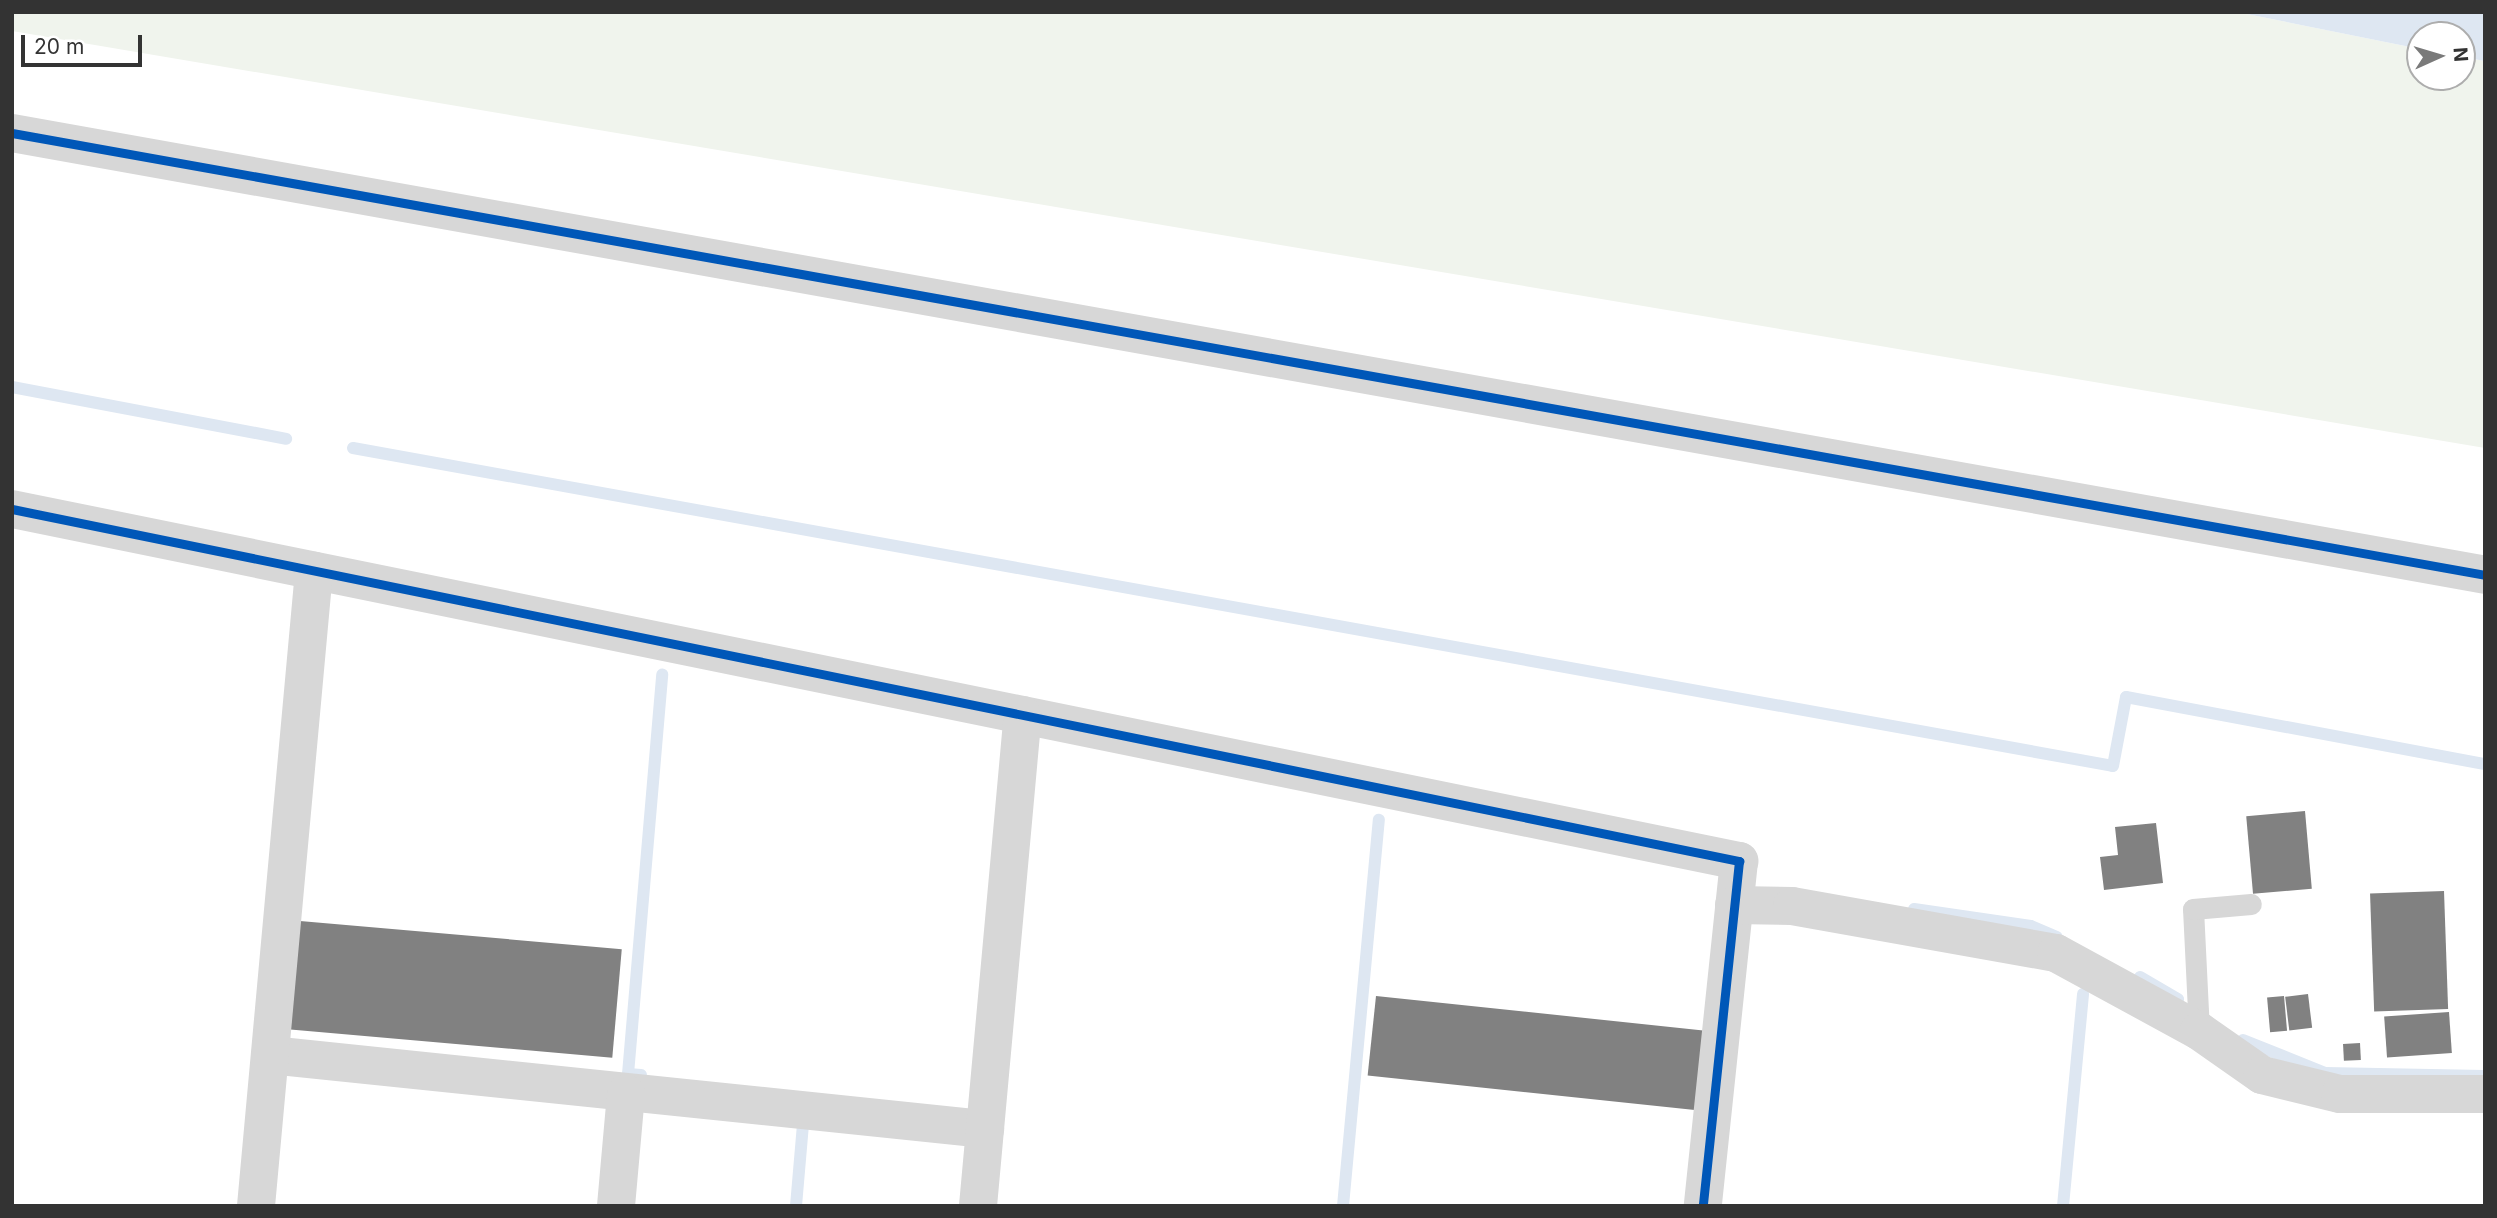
<!DOCTYPE html>
<style>
body{margin:0}
#map{position:relative;width:2497px;height:1218px;overflow:hidden;background:#fff;font-family:Inter,sans-serif}
div>[style]{position:absolute}
.green>*{inset:0;background:#f0f4ed}
.water>*{inset:0;background:#dee7f2}
.stream>*{height:12px;margin:-6px;padding:0 6px;transform-origin:6px;border-radius:6px;background:#dee7f2}
.building>*{inset:0;background:#818181;transform-origin:0 0}
.lane>*{height:21px;margin:-10.5px;padding:0 10.5px;transform-origin:10.5px;border-radius:10.5px;background:#d7d7d7}
.street>*{height:38px;margin:-19px;padding:0 19px;transform-origin:19px;border-radius:19px;background:#d7d7d7}
.cycleway>*{height:9px;margin:-4.5px;padding:0 4.5px;transform-origin:4.5px;border-radius:4.5px;background:#0057b8}
span{translate:-50% -50%;white-space:nowrap;text-align:center;line-height:1.15;-webkit-text-stroke:7px #fff;paint-order:stroke}
.frame{position:absolute;inset:0;border:14px solid #333;pointer-events:none}
.north{position:absolute;left:2406px;top:21px;width:70px;height:70px;box-sizing:border-box;background:#fff;border:2px solid #adadad;border-radius:50%;rotate:86deg;font-size:19px;font-weight:700;line-height:28px;text-align:center;color:#333}
.north::after{content:'';display:block;margin:auto;width:24px;height:32px;background:#7a7a7a;clip-path:polygon(50% 0,100% 100%,50% 72%,0 100%)}
.scale{position:absolute;left:21px;top:35px;width:121px;height:32px;box-sizing:border-box;border:4px solid #333;border-top:0;padding-left:9px;font-size:21px;line-height:24px;white-space:nowrap;color:#333;-webkit-text-stroke:5px #fff;paint-order:stroke}
</style>
<div id="map">
<div class="green">
<i style="clip-path:polygon(12px 12px,2237px 12px,2420px 49px,2420px 77px,2462px 77px,2462px 57px,2485px 61px,2485px 448px,12px 31px)"></i>
</div>
<div class="water">
<i style="clip-path:polygon(2237px 12px,2485px 12px,2485px 61px,2462px 57px,2462px 35px,2420px 35px,2420px 49px)"></i>
</div>
<div class="stream">
<i style="left:12px;top:387px;width:279px;rotate:10.7deg"></i>
<i style="left:353px;top:448px;width:1788px;rotate:10.24deg"></i>
<i style="left:2113px;top:766px;width:70px;rotate:-79.3deg"></i>
<i style="left:2126px;top:697px;width:365px;rotate:10.6deg"></i>
<i style="left:1914px;top:909px;width:118px;rotate:8.3deg"></i>
<i style="left:2031px;top:926px;width:28px;rotate:23deg"></i>
<i style="left:2140px;top:977px;width:44px;rotate:30.1deg"></i>
<i style="left:2243px;top:1040px;width:88px;rotate:21.9deg"></i>
<i style="left:2325px;top:1073px;width:159px;rotate:1.1deg"></i>
<i style="left:641px;top:1075px;width:13px;rotate:-176deg"></i>
<i style="left:628px;top:1074px;width:401px;rotate:-85.1deg"></i>
<i style="left:796px;top:1206px;width:82px;rotate:-85.1deg"></i>
<i style="left:1343px;top:1206px;width:388px;rotate:-84.7deg"></i>
<i style="left:2063px;top:1206px;width:213px;rotate:-84.6deg"></i>
</div>
<div class="building">
<i style="left:2305px;top:811px;width:78px;height:59px;rotate:85deg"></i>
<i style="clip-path:polygon(2156px 823px,2163px 883px,2104px 890px,2100px 857px,2118px 855px,2115px 827px)"></i>
<i style="left:2444px;top:891px;width:118px;height:74px;rotate:88deg"></i>
<i style="left:300px;top:921px;width:323px;height:109px;rotate:5deg"></i>
<i style="left:2308px;top:994px;width:34px;height:23px;rotate:83deg"></i>
<i style="left:1376px;top:996px;width:329px;height:80px;rotate:6deg"></i>
<i style="left:2284px;top:996px;width:35px;height:17px;rotate:85deg"></i>
<i style="left:2449px;top:1012px;width:41px;height:65px;rotate:86deg"></i>
<i style="left:2360px;top:1043px;width:17px;height:17px;rotate:87deg"></i>
</div>
<div class="lane">
<i style="left:2199px;top:1031px;width:122px;rotate:-92.8deg"></i>
<i style="left:2193px;top:909px;width:58px;rotate:-4.9deg"></i>
</div>
<div class="street">
<i style="left:12px;top:133px;width:2512px;rotate:10.13deg"></i>
<i style="left:12px;top:509px;width:1763px;rotate:11.52deg"></i>
<i style="left:1739px;top:861px;width:347px;rotate:96deg"></i>
<i style="left:1734px;top:905px;width:58px;rotate:1deg"></i>
<i style="left:1792px;top:906px;width:268px;rotate:10.1deg"></i>
<i style="left:2056px;top:953px;width:163px;rotate:28.6deg"></i>
<i style="left:2199px;top:1031px;width:77px;rotate:34.9deg"></i>
<i style="left:2262px;top:1075px;width:80px;rotate:13.7deg"></i>
<i style="left:2340px;top:1094px;width:145px"></i>
<i style="left:270px;top:1055px;width:719px;rotate:5.91deg"></i>
<i style="left:256px;top:1206px;width:638px;rotate:-84.78deg"></i>
<i style="left:616px;top:1206px;width:113px;rotate:-84.9deg"></i>
<i style="left:978px;top:1206px;width:493px;rotate:-84.8deg"></i>
</div>
<div class="cycleway">
<i style="left:12px;top:133px;width:2512px;rotate:10.13deg"></i>
<i style="left:12px;top:509px;width:1763px;rotate:11.52deg"></i>
<i style="left:1739px;top:861px;width:347px;rotate:96deg"></i>
</div>
<div class="frame"></div>
<div class="north">N</div>
<div class="scale">20 m</div>
</div>
